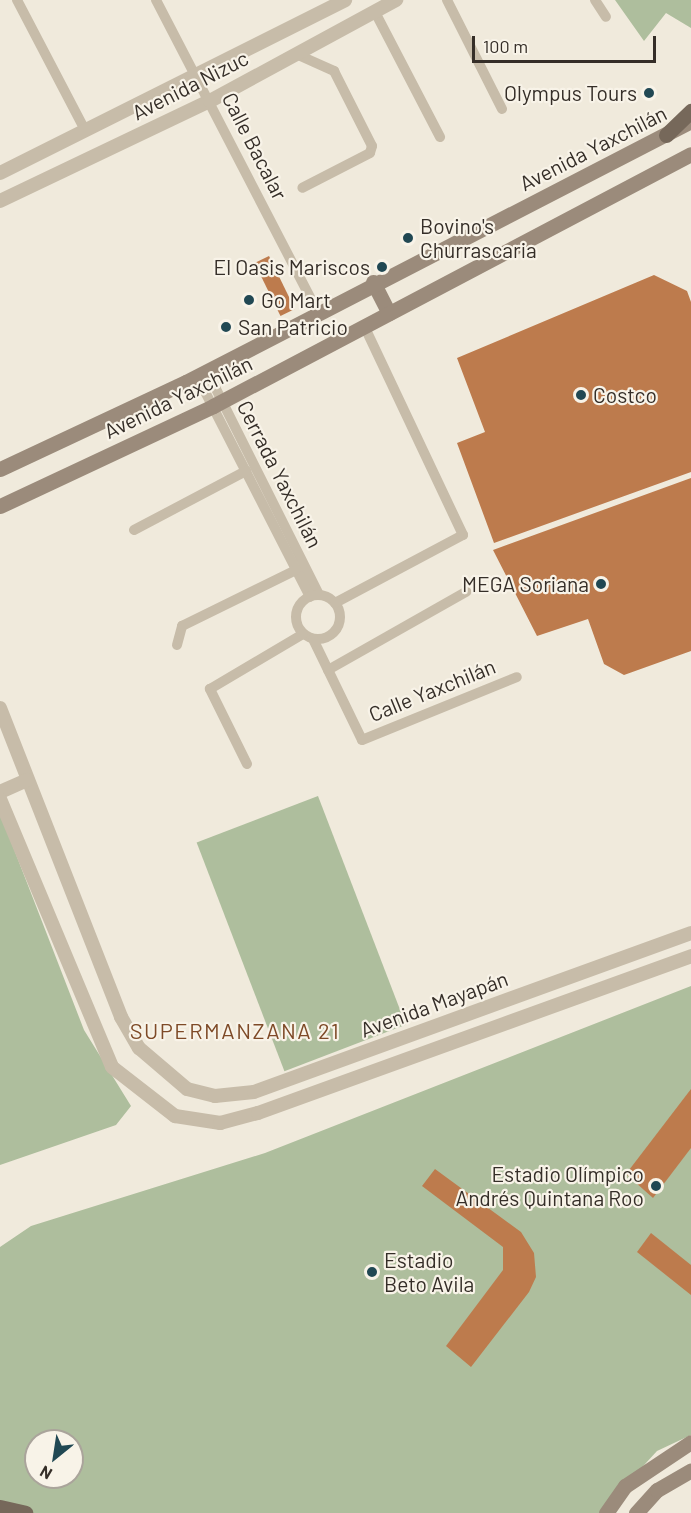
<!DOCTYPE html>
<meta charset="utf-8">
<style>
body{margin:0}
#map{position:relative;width:691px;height:1513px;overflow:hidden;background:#f0eadc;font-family:Barlow,sans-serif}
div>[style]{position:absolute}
.green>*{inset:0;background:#aebe9d;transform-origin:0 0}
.building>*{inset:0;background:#bd7b4d;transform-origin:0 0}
.minor>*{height:10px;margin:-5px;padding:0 5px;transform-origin:5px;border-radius:5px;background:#c7bca9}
.minor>.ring{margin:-5px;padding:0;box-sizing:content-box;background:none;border:10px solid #c7bca9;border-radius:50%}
.tertiary>*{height:14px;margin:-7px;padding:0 7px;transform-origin:7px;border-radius:7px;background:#c7bca9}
.secondary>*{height:15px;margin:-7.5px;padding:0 7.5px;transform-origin:7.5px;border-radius:7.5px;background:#9b8b7b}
.primary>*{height:15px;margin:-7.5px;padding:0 7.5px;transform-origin:7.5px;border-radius:7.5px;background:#76685a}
.dots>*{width:16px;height:16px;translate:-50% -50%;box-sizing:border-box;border:3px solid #f8f3e8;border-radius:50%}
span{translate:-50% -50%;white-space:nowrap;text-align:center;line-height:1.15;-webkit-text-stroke:4.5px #f8f3e8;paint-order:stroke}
.street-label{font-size:21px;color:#352e28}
.poi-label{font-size:21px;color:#352e28}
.right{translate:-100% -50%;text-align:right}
.left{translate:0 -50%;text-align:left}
.neighbourhood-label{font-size:22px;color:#7e4a27;letter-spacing:1.5px}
.north{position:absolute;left:24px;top:1429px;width:60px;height:60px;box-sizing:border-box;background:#f8f3e8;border:2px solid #aaa49b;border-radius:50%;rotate:210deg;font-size:16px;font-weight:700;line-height:24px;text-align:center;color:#352e28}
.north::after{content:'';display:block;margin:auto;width:21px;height:27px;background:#214853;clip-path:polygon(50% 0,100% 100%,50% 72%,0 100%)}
.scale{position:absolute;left:472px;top:36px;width:184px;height:27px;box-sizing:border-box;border:3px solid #352e28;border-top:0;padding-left:8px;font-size:18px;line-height:21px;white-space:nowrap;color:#352e28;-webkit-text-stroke:4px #f8f3e8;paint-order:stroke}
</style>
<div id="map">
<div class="green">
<i style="clip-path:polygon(615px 0,691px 0,691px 28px,666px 13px,644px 41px)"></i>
<i style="left:318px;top:796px;width:245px;height:130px;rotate:69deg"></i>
<i style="clip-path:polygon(0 813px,84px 1030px,131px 1106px,116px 1125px,0 1165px)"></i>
<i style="clip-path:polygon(evenodd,691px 986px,691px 1435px,657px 1451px,600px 1513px,26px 1513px,0 1508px,0 1247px,31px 1226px,265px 1153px,691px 986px,36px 1441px,72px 1441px,72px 1477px,36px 1477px,36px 1441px)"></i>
</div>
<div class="building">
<i style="left:269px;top:256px;width:59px;height:16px;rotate:64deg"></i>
<i style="clip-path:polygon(654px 275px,687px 291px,691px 302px,691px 472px,494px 543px,457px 443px,485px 432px,457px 358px)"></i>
<i style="clip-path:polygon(691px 478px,691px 651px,624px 675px,604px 664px,588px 619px,537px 636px,493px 550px)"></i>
<i style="clip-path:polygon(691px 1089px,691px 1148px,653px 1198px,626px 1174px)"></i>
<i style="clip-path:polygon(435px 1169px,521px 1232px,534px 1253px,536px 1277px,529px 1292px,471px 1367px,446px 1346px,503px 1270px,503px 1247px,422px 1186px)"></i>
<i style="clip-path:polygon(651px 1233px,691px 1265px,691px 1295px,637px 1252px)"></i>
</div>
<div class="minor">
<i style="left:17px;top:0;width:147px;rotate:62.4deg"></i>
<i style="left:156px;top:0;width:350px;rotate:62.6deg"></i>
<i style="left:447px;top:0;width:122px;rotate:63.2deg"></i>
<i style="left:595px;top:0;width:20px;rotate:57deg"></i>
<i style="left:375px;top:12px;width:141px;rotate:62.5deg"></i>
<i style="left:296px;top:54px;width:42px;rotate:24.1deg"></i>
<i style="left:334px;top:71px;width:84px;rotate:63.1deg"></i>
<i style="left:372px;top:146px;width:7px;rotate:106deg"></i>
<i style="left:370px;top:153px;width:76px;rotate:152.8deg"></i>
<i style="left:207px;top:371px;width:250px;rotate:63.4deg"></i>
<i style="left:197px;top:376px;width:248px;rotate:62.9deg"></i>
<i style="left:134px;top:530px;width:127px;rotate:-27.8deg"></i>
<i class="ring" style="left:296px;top:595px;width:34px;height:34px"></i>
<i style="left:335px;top:603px;width:145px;rotate:-28deg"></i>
<i style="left:463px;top:535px;width:231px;rotate:-115.3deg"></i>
<i style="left:313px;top:639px;width:112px;rotate:64.1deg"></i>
<i style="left:362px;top:740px;width:167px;rotate:-22.1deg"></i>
<i style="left:177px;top:645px;width:20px;rotate:-75deg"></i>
<i style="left:182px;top:626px;width:127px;rotate:-26.2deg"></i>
<i style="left:328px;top:670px;width:159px;rotate:-29.5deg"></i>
<i style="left:247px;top:764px;width:84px;rotate:-116.3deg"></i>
<i style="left:210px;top:689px;width:108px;rotate:-30.6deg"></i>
</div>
<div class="tertiary">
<i style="left:0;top:173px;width:386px;rotate:-26.6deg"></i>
<i style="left:0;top:201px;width:233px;rotate:-25.5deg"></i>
<i style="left:210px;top:101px;width:212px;rotate:-28.5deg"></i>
<i style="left:0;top:708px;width:332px;rotate:68.6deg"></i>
<i style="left:121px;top:1017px;width:36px;rotate:60deg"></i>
<i style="left:139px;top:1048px;width:63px;rotate:40.5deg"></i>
<i style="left:187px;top:1089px;width:29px;rotate:14deg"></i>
<i style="left:215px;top:1096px;width:39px;rotate:-6deg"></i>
<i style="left:254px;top:1092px;width:465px;rotate:-20deg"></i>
<i style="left:0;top:792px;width:30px;rotate:-24deg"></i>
<i style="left:0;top:799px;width:290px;rotate:67.3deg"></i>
<i style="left:112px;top:1067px;width:80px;rotate:37.9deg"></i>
<i style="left:175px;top:1116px;width:46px;rotate:8.8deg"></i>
<i style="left:220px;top:1123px;width:39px;rotate:-15deg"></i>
<i style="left:258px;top:1113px;width:461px;rotate:-19.9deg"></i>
</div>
<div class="secondary">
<i style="left:373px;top:282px;width:35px;rotate:63deg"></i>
<i style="left:0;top:469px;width:205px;rotate:-25.1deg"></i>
<i style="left:186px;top:382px;width:568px;rotate:-27.33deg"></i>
<i style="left:0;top:506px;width:235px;rotate:-25.1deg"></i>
<i style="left:213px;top:406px;width:540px;rotate:-27.8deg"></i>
<i style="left:606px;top:1513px;width:33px;rotate:-55deg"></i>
<i style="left:625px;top:1486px;width:79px;rotate:-33.7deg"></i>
<i style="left:636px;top:1513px;width:31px;rotate:-48deg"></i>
<i style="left:657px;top:1490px;width:39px;rotate:-30deg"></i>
</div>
<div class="primary">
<i style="left:666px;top:135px;width:35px;rotate:-44deg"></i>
<i style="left:0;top:1507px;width:26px;rotate:13deg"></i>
</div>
<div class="dots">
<i style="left:649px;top:93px;background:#214853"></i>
<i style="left:408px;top:238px;background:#214853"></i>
<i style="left:382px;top:267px;background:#214853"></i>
<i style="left:249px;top:300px;background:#214853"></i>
<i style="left:226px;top:327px;background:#214853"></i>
<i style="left:581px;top:395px;background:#214853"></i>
<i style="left:601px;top:584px;background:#214853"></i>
<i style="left:656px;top:1186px;background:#214853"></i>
<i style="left:372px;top:1272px;background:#214853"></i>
</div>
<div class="street-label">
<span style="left:190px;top:85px;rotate:-27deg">Avenida Nizuc</span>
<span style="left:255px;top:146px;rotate:63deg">Calle Bacalar</span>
<span style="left:593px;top:148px;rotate:-27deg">Avenida Yaxchilán</span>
<span style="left:178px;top:397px;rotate:-26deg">Avenida Yaxchilán</span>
<span style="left:280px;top:474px;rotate:63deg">Cerrada Yaxchilán</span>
<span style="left:432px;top:690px;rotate:-22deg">Calle Yaxchilán</span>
<span style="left:434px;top:1004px;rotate:-20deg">Avenida Mayapán</span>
</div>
<div class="poi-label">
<span class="right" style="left:637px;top:93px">Olympus Tours</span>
<span class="left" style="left:420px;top:238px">Bovino's<br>Churrascaria</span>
<span class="right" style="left:370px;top:267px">El Oasis Mariscos</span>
<span class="left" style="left:261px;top:300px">Go Mart</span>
<span class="left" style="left:238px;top:327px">San Patricio</span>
<span class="left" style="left:593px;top:395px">Costco</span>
<span class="right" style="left:589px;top:584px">MEGA Soriana</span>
<span class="right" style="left:644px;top:1186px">Estadio Olímpico<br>Andrés Quintana Roo</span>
<span class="left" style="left:384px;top:1272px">Estadio<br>Beto Avila</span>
</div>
<div class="neighbourhood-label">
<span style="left:235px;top:1031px">SUPERMANZANA 21</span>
</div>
<div class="north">N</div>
<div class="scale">100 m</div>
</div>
